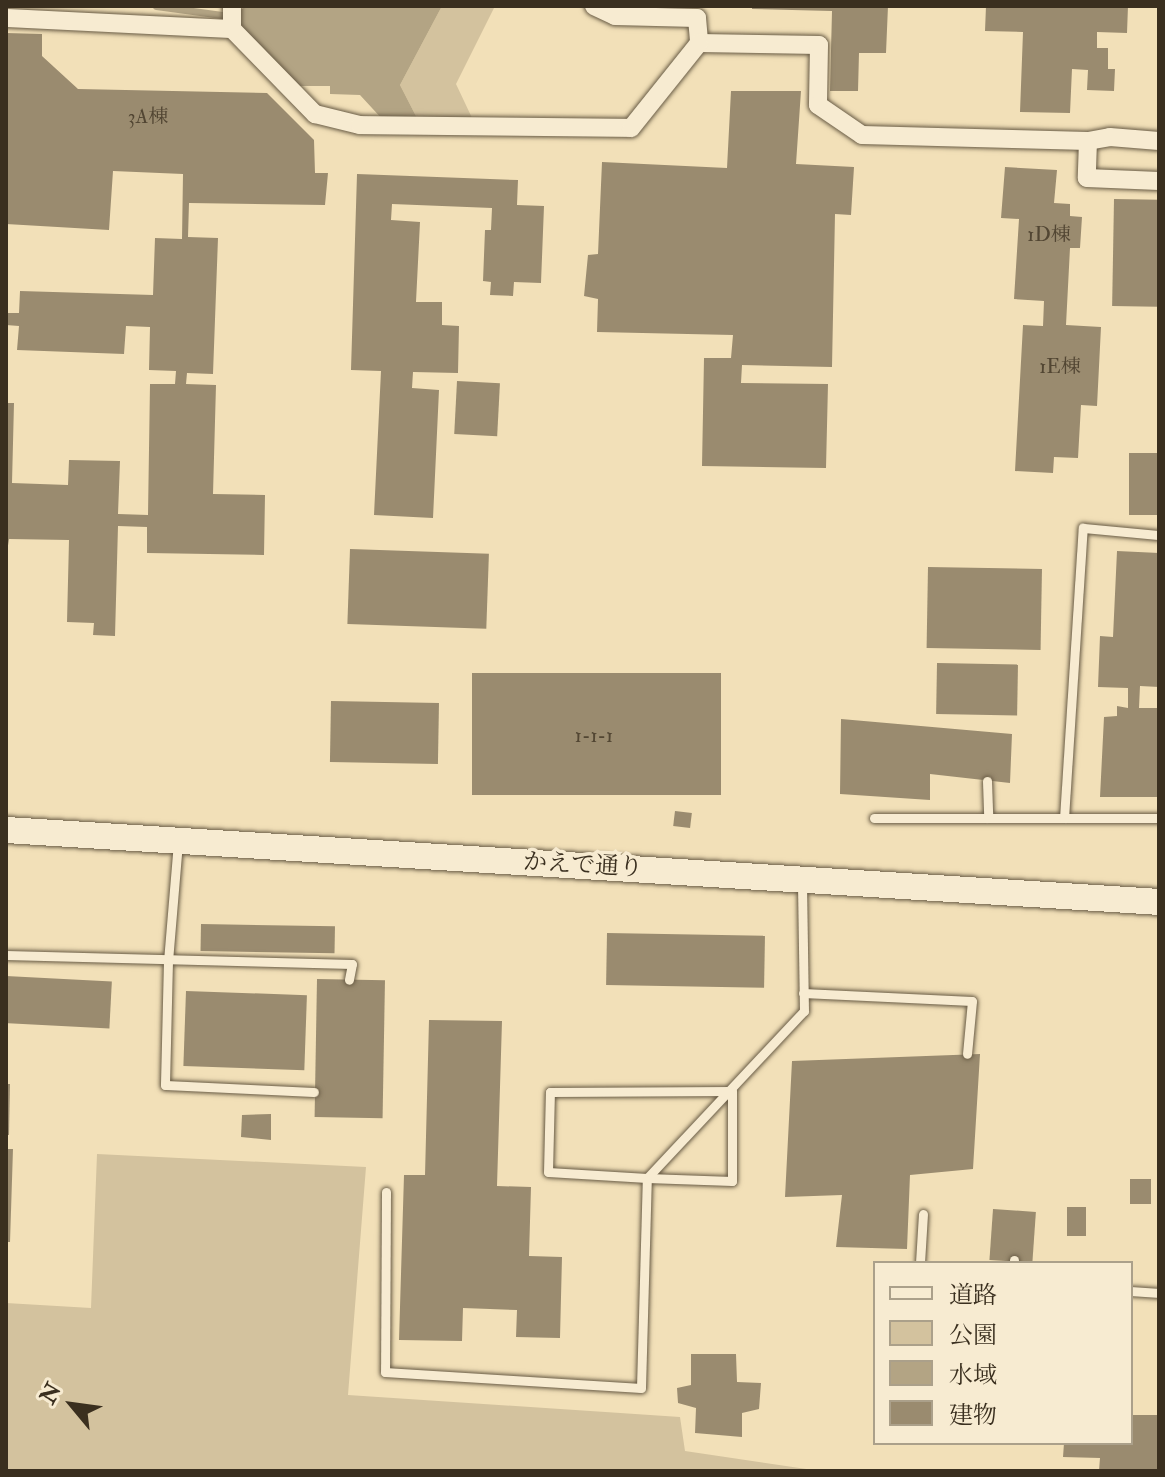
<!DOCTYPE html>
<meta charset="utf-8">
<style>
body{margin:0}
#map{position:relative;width:1165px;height:1477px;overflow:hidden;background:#f2e0b8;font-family:"IM FELL Double Pica","Noto Serif JP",serif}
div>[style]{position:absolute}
.green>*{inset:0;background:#d3c29e}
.water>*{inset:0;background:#b3a484}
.stream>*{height:7px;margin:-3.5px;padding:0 3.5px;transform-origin:3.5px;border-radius:3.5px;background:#b3a484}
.building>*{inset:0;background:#9a8b6f;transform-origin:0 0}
.roads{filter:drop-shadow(0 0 2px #685b45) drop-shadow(0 0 2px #685b45)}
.lane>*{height:9px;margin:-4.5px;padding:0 4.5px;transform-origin:4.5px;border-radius:4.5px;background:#f7ebd1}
.street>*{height:18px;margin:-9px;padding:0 9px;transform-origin:9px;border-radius:9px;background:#f7ebd1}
.secondary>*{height:26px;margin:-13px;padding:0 13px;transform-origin:13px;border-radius:13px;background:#f7ebd1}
span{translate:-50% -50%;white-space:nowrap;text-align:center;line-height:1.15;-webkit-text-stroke:7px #f7ebd1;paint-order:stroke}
.number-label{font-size:20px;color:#524633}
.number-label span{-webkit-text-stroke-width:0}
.street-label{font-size:24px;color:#3a2f1f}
.frame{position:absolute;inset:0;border:8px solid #3a2f1f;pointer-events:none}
.legend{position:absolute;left:873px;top:1261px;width:260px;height:184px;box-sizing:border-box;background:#f7ebd1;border:2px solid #aba08a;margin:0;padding:10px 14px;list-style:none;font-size:24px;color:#3a2f1f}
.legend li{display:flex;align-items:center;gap:16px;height:40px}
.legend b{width:40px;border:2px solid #aba08a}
.north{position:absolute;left:32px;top:1365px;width:80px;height:80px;-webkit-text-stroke:6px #f7ebd1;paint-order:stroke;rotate:299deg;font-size:22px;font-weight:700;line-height:32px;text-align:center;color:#3a2f1f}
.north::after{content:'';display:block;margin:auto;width:28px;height:36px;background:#3a2f1f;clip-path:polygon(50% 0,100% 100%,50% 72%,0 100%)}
</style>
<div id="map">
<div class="green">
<i style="clip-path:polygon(442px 6px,495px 6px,456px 84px,473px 120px,418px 120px,400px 85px)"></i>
<i style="clip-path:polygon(97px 1154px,366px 1167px,348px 1395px,680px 1417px,685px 1451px,820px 1471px,6px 1471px,6px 1303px,91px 1308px)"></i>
</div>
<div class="water">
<i style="clip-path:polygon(247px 6px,442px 6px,400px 85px,418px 120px,384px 121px,360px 95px,330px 94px,330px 86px,299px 86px,238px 25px,237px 12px)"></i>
</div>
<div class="stream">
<i style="left:156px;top:6px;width:74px;rotate:7.8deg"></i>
</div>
<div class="building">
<i style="clip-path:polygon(752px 6px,888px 6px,886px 53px,859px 53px,858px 91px,830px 91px,832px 11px,752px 9px)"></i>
<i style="clip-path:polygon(986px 6px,1128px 6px,1127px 33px,1097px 32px,1097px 48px,1108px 48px,1108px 69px,1115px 69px,1114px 91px,1087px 90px,1088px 70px,1072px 69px,1070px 113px,1020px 112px,1023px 32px,985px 31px)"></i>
<i style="clip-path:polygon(6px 33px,42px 34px,42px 56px,78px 89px,267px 93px,314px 140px,315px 173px,328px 173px,325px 205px,189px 203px,188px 237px,218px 238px,213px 374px,187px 373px,186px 384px,216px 385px,213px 494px,265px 495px,264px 555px,147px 553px,147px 527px,118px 526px,115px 636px,93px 635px,94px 623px,67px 622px,69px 540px,9px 539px,6px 559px,6px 403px,14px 403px,12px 483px,68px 485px,69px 460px,120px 461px,118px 514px,148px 515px,150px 384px,175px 384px,176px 371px,149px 370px,150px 327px,126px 326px,124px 354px,17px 350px,19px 326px,6px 325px,6px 313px,19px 313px,20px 291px,153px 295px,155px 238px,182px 239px,183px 174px,113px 171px,109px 230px,6px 224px)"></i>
<i style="clip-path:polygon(731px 91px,801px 91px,796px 164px,854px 167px,851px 215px,835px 214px,832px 367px,742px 365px,741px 383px,828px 384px,826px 468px,702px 466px,704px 358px,731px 358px,733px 335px,597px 332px,598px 299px,584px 296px,588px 255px,598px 254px,602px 162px,727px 168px)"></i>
<i style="clip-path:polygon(1005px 167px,1057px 170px,1054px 203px,1070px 204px,1070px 216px,1082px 217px,1080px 248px,1070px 248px,1066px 325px,1101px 327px,1097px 406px,1081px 405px,1078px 458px,1054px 457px,1053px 473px,1015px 471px,1023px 325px,1043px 326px,1044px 301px,1014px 299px,1019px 219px,1001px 218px)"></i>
<i style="clip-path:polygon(357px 174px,518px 180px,517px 205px,544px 206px,541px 283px,514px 282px,513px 296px,490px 295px,491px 282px,483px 281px,485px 230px,491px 230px,492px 208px,392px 204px,391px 220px,420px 222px,416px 302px,442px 302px,442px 325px,459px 326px,458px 373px,413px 372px,412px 388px,439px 390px,433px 518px,374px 515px,381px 371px,351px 370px)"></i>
<i style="left:1114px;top:199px;width:45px;height:107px;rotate:1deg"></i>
<i style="left:457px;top:381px;width:43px;height:53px;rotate:3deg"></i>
<i style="left:1159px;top:453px;width:62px;height:30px;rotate:90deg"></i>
<i style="left:350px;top:549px;width:139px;height:75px;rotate:2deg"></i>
<i style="clip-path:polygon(1117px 551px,1159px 553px,1159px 687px,1140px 686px,1139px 708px,1159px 708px,1159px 797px,1100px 797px,1104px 717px,1117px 716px,1117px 706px,1128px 708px,1128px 688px,1098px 687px,1100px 636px,1113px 637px)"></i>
<i style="left:928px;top:567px;width:114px;height:81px;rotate:1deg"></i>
<i style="left:937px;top:663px;width:81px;height:51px;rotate:1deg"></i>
<i style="left:472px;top:673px;width:249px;height:122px"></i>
<i style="left:331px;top:701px;width:108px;height:61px;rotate:1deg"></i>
<i style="clip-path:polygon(841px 719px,1012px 734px,1010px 783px,930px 774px,930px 800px,840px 794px)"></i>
<i style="left:675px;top:811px;width:17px;height:15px;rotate:7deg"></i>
<i style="left:201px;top:924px;width:134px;height:27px;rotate:1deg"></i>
<i style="left:607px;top:933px;width:158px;height:52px;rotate:1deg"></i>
<i style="left:6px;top:976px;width:106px;height:47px;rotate:3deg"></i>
<i style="left:317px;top:979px;width:68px;height:138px;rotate:1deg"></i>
<i style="left:186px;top:991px;width:121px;height:75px;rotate:2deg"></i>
<i style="clip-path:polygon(429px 1020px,502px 1021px,497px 1186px,531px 1187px,529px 1256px,562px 1257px,560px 1338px,516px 1337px,517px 1310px,463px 1308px,462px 1341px,399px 1340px,404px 1175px,425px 1175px)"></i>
<i style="clip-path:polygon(980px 1054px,973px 1169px,910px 1175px,907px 1249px,836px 1247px,842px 1195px,785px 1197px,792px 1061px)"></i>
<i style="clip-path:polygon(6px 1084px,10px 1084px,9px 1135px,6px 1135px)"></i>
<i style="clip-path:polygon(271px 1114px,271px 1140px,241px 1137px,242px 1115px)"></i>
<i style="clip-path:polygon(6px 1149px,13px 1149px,10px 1242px,6px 1242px)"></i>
<i style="left:1130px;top:1179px;width:21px;height:25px"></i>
<i style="left:1067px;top:1207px;width:19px;height:29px"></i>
<i style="left:993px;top:1209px;width:43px;height:51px;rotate:4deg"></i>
<i style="clip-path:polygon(691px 1354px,736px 1354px,737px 1382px,761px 1383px,759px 1409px,742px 1413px,742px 1437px,695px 1433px,696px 1408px,678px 1403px,677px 1388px,691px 1385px)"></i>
<i style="clip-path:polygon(1131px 1415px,1159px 1415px,1159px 1471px,1099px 1471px,1100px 1458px,1063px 1457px,1064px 1443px,1131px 1443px)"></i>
</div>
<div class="roads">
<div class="lane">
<i style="left:987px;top:781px;width:37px;rotate:88deg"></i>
<i style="left:874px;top:818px;width:285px"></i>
<i style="left:1064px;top:818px;width:291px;rotate:-86.3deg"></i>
<i style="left:1083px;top:528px;width:76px;rotate:5.3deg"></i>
<i style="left:178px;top:842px;width:119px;rotate:94.8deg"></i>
<i style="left:168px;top:961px;width:124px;rotate:91.4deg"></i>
<i style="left:165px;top:1085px;width:149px;rotate:2.7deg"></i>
<i style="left:6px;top:955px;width:346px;rotate:1.5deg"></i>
<i style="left:352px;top:964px;width:16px;rotate:101deg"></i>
<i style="left:803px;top:993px;width:169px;rotate:2.7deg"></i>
<i style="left:972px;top:1001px;width:53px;rotate:95.4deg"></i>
<i style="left:647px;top:1178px;width:229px;rotate:-46.8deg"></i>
<i style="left:804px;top:1011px;width:127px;rotate:-90.9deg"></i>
<i style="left:386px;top:1192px;width:180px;rotate:90.3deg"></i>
<i style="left:385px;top:1372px;width:256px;rotate:3.6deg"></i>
<i style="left:641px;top:1388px;width:210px;rotate:-88.4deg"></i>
<i style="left:647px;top:1178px;width:99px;rotate:-176.5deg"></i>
<i style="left:548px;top:1172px;width:80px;rotate:-88.6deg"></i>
<i style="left:550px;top:1092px;width:182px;rotate:-0.3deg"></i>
<i style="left:732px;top:1091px;width:90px;rotate:90deg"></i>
<i style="left:732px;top:1181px;width:85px;rotate:-178deg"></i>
<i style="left:920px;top:1263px;width:49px;rotate:-86.5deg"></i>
<i style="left:1014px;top:1263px;width:3px;rotate:-90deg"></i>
<i style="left:1131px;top:1291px;width:28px;rotate:4deg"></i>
</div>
<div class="street">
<i style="left:594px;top:6px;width:23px;rotate:25deg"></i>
<i style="left:615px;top:16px;width:82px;rotate:1.4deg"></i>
<i style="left:697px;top:18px;width:25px;rotate:85deg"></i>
<i style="left:699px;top:43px;width:120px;rotate:1deg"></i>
<i style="left:819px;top:45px;width:60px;rotate:91deg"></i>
<i style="left:818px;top:105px;width:53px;rotate:34.3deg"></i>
<i style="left:862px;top:135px;width:226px;rotate:1.5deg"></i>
<i style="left:1088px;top:141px;width:37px;rotate:92deg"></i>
<i style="left:1087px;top:178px;width:72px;rotate:2.4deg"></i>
<i style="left:6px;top:18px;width:226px;rotate:2.8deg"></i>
<i style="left:232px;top:29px;width:119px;rotate:45.7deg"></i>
<i style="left:315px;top:114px;width:46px;rotate:13.7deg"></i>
<i style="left:360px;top:125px;width:271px;rotate:0.6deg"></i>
<i style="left:631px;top:128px;width:109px;rotate:-51.3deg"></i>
<i style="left:232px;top:29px;width:23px;rotate:-90deg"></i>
<i style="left:1088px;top:141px;width:22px;rotate:-10deg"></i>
<i style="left:1110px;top:137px;width:49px;rotate:4.7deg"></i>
</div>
<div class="secondary">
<i style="left:6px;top:830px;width:1155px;rotate:3.57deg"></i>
</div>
</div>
<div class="number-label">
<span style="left:148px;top:116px">3A棟</span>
<span style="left:1049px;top:234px">1D棟</span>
<span style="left:1060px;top:366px">1E棟</span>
<span style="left:594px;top:735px">1-1-1</span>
</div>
<div class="street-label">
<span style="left:583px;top:865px;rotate:3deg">かえで通り</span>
</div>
<div class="frame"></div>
<ul class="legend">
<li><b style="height:10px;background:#f7ebd1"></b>道路</li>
<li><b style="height:22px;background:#d3c29e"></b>公園</li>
<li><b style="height:22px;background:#b3a484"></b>水域</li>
<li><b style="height:22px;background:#9a8b6f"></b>建物</li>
</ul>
<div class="north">N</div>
</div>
